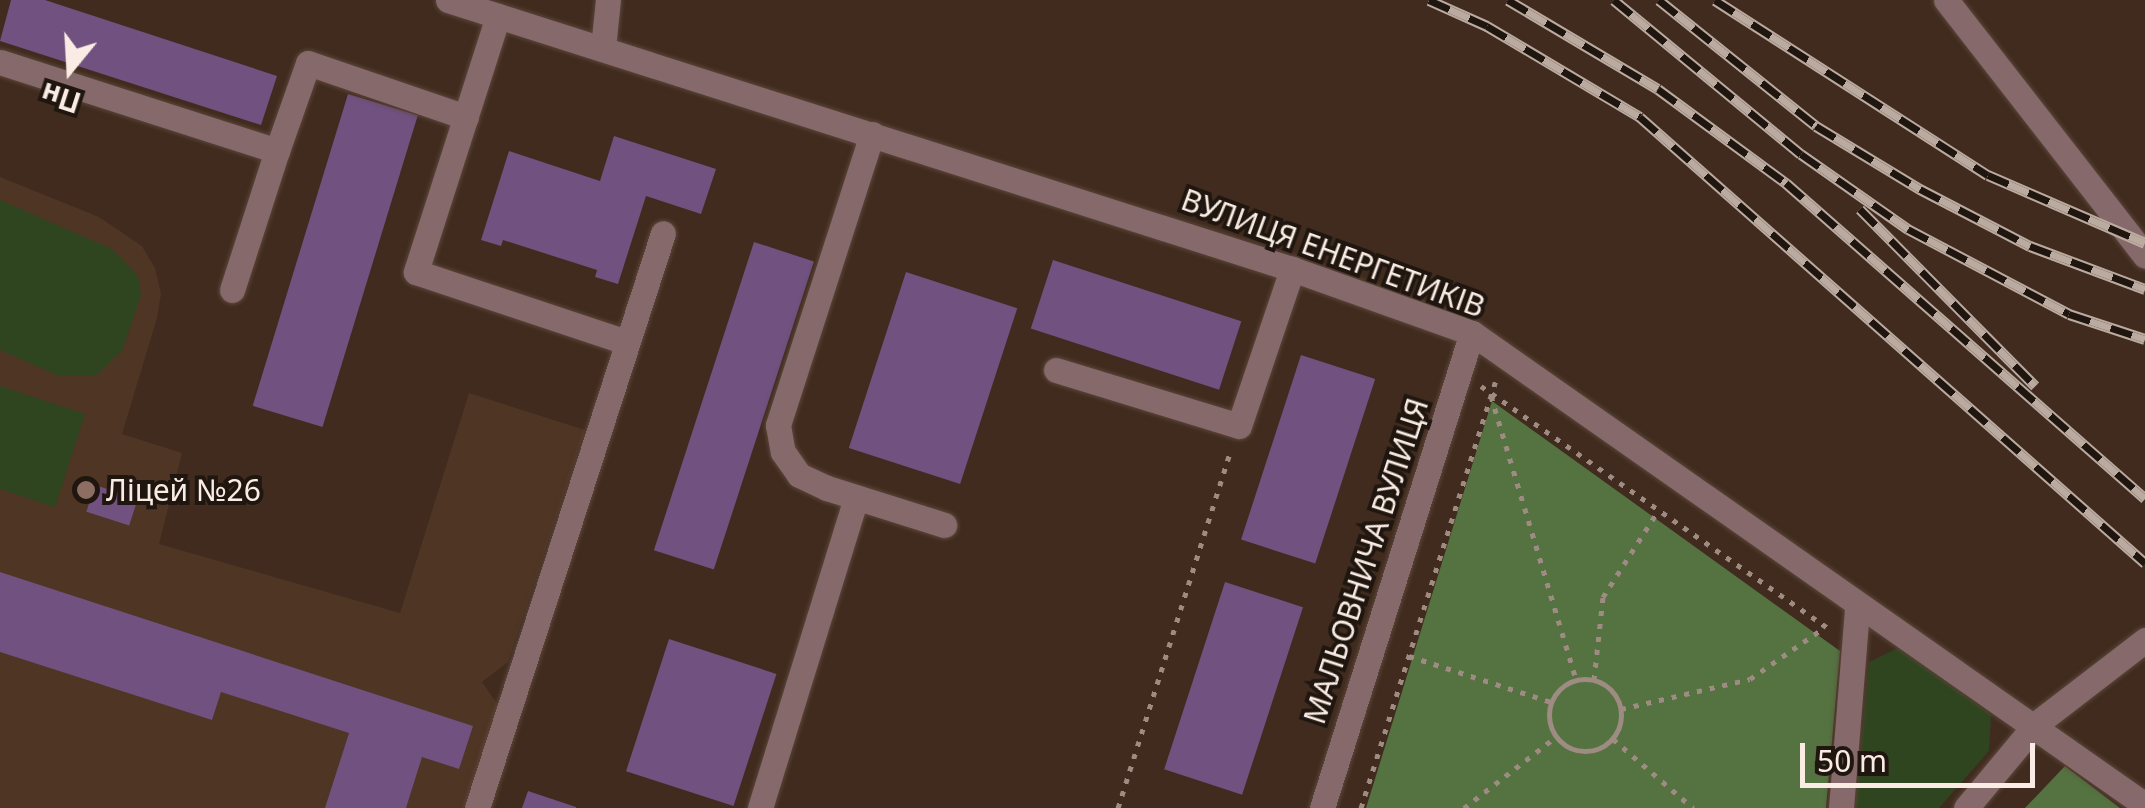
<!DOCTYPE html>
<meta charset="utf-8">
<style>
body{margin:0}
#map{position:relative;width:2145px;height:808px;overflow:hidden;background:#402b1e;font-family:"Noto Sans",sans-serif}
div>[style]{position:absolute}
.built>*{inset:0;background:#4e3524}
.green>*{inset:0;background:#2f451f}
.forest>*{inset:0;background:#557241}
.building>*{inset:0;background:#70517f;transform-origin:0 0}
.path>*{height:5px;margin-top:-2.5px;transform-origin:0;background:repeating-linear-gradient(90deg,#9e8c82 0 5px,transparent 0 13px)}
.path>.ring{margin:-2.5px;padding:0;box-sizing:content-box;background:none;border:5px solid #9e8c82;border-radius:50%}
.roads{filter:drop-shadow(0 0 2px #5a463a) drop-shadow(0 0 2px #5a463a)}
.minor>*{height:25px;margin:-12.5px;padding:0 12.5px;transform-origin:12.5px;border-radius:12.5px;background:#866a6b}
.rail>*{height:11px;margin-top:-5.5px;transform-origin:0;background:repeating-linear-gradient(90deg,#201610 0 22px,#baaaa0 0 44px);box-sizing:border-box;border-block:2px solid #baaaa0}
.dots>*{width:28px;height:28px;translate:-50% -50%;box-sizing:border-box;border:5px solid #201610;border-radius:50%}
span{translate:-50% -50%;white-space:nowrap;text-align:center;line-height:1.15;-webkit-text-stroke:8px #201610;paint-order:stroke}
.street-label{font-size:30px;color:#faece4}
.poi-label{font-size:30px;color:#faece4}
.left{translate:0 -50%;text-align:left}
.north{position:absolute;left:20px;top:20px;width:100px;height:100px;-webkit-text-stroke:8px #201610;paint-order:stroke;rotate:198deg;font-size:28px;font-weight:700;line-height:40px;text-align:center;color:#faece4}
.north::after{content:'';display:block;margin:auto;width:35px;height:45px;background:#faece4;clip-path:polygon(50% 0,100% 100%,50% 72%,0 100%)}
.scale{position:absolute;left:1800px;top:743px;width:235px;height:45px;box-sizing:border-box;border:5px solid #faece4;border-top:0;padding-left:12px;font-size:30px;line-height:35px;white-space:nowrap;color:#faece4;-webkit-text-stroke:8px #201610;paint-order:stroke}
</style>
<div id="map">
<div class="built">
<i style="clip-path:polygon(0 177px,99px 217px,142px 246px,155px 268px,161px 294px,157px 318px,122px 434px,182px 453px,159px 544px,400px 613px,469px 393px,585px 430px,508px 662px,482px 682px,498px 705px,464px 808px,0 808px)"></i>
</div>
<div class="green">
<i style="clip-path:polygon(0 200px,112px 249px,138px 276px,141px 295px,122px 351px,95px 376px,57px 375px,0 350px)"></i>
<i style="clip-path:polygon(0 386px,85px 414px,55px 507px,0 489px)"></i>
<i style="clip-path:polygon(1898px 648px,1991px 714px,1989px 751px,1939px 808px,1855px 808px,1869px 662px)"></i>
</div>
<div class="forest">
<i style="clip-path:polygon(1492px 401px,1840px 651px,1826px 808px,1366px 808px)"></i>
<i style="clip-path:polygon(2065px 766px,2120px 808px,2025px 808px)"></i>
</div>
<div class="building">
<i style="clip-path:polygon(11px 0,45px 0,277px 76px,261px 125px,0 41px)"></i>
<i style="left:348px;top:94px;width:73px;height:326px;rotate:17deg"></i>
<i style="clip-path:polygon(614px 136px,716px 169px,701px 214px,646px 196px,618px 284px,595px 277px,597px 270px,503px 240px,501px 246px,481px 240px,509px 151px,600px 181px)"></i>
<i style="left:754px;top:242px;width:63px;height:324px;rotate:18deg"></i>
<i style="left:1053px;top:260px;width:198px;height:72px;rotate:18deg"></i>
<i style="left:906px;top:272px;width:117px;height:185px;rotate:18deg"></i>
<i style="left:1301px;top:355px;width:78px;height:194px;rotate:18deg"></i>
<i style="left:95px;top:485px;width:45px;height:28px;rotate:18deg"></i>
<i style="clip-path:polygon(0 572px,473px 726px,459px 769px,422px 757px,406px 808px,325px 808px,349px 733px,221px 692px,212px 720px,0 652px)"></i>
<i style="left:1225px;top:582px;width:82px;height:197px;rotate:18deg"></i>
<i style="left:669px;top:639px;width:113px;height:139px;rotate:18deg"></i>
<i style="clip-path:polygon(528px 791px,576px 807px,576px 808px,522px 808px)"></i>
</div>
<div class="path">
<i style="left:1481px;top:386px;width:424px;rotate:34.9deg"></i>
<i style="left:1491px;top:396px;width:296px;rotate:73.3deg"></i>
<i style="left:1409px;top:656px;width:149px;rotate:17.9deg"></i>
<i class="ring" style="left:1549px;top:679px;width:67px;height:67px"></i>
<i style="left:1594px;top:680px;width:83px;rotate:-83.8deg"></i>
<i style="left:1603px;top:597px;width:102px;rotate:-57.4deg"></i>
<i style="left:1621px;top:709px;width:132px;rotate:-13.1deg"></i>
<i style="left:1750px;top:679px;width:91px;rotate:-34.7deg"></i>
<i style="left:1613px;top:739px;width:106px;rotate:40.8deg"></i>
<i style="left:1118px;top:808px;width:372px;rotate:-72.5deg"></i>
<i style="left:1361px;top:808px;width:447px;rotate:-72.5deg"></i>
<i style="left:1464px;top:808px;width:116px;rotate:-37.7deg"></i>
</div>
<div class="roads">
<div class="minor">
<i style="left:448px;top:0;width:886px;rotate:17.68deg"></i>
<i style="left:1292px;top:269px;width:191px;rotate:19.6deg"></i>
<i style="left:1472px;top:333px;width:822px;rotate:35.04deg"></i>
<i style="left:1946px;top:0;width:324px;rotate:52.1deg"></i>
<i style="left:498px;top:16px;width:269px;rotate:107.8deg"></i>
<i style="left:416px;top:272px;width:222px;rotate:18.4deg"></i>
<i style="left:603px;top:48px;width:48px;rotate:-84.1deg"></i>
<i style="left:0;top:62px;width:291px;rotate:17.8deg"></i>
<i style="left:277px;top:151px;width:93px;rotate:-70.6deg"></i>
<i style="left:308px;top:63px;width:167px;rotate:18.9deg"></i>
<i style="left:872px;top:134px;width:306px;rotate:107.9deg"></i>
<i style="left:778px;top:425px;width:27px;rotate:80deg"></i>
<i style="left:783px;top:452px;width:28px;rotate:55deg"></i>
<i style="left:799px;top:475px;width:31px;rotate:25deg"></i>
<i style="left:827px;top:488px;width:123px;rotate:17.5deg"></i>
<i style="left:232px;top:290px;width:146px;rotate:-72.1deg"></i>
<i style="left:1056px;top:370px;width:191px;rotate:17deg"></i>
<i style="left:1239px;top:426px;width:166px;rotate:-71.3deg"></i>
<i style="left:477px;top:808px;width:604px;rotate:-72.07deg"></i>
<i style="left:760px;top:808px;width:325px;rotate:-72.8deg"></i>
<i style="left:1322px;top:808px;width:498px;rotate:-72.5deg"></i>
<i style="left:1841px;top:808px;width:202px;rotate:-85.4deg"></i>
<i style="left:1966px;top:808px;width:109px;rotate:-50.2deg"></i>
<i style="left:2036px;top:724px;width:138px;rotate:-37.6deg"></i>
</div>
</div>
<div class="rail">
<i style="left:1429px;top:0;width:64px;rotate:24.1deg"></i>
<i style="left:1487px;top:26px;width:178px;rotate:30.7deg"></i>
<i style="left:1640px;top:117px;width:674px;rotate:41.45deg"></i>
<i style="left:1508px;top:0;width:174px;rotate:30.7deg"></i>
<i style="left:1658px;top:89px;width:159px;rotate:36.3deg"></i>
<i style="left:1786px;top:183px;width:478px;rotate:41.3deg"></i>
<i style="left:1614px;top:0;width:242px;rotate:39.5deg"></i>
<i style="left:1801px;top:154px;width:131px;rotate:35deg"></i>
<i style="left:1908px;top:229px;width:182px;rotate:27.8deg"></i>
<i style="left:2069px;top:314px;width:80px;rotate:18.2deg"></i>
<i style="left:1659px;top:0;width:201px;rotate:38.7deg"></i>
<i style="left:1816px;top:126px;width:122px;rotate:31.2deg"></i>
<i style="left:1920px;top:189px;width:124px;rotate:27.4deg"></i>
<i style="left:2030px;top:246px;width:123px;rotate:20.5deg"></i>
<i style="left:1715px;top:0;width:324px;rotate:32.7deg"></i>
<i style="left:1988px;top:175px;width:171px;rotate:23.4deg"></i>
<i style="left:1860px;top:209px;width:249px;rotate:45.3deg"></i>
</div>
<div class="dots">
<i style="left:86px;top:490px;background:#8d6e63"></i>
</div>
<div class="street-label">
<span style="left:1333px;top:253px;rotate:20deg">ВУЛИЦЯ ЕНЕРГЕТИКІВ</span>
<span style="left:1366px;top:561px;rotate:-72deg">МАЛЬОВНИЧА ВУЛИЦЯ</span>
</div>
<div class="poi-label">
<span class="left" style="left:106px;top:490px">Ліцей №26</span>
</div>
<div class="north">Пн</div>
<div class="scale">50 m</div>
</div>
